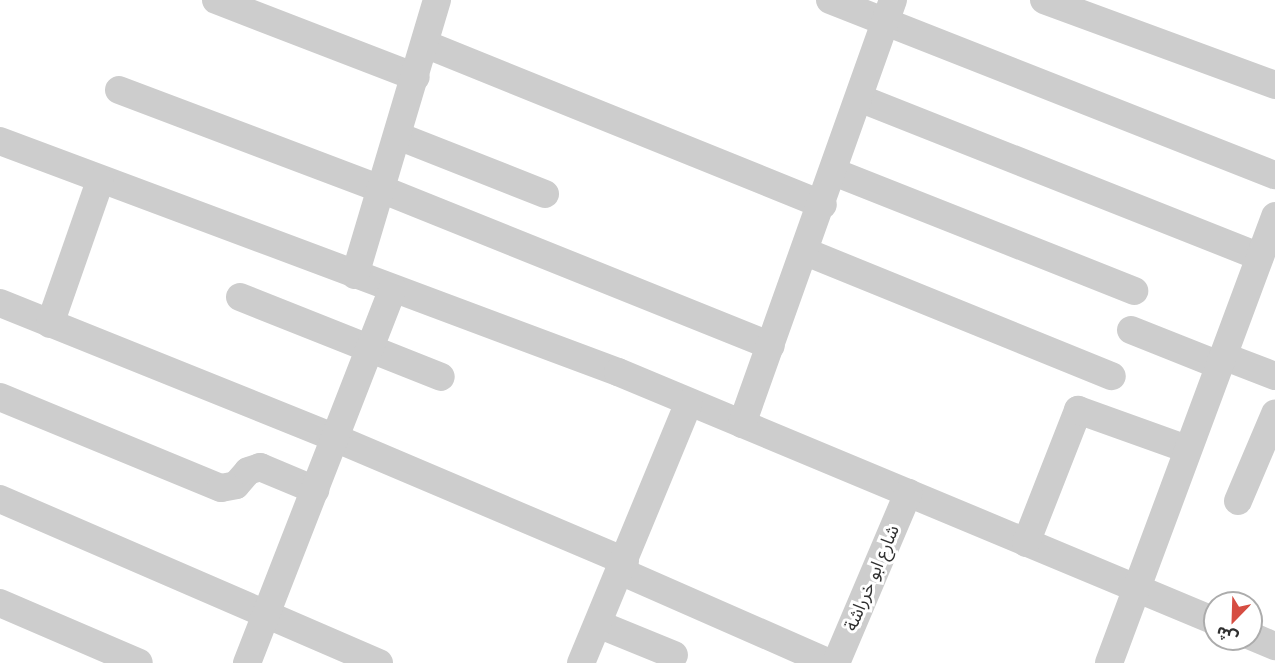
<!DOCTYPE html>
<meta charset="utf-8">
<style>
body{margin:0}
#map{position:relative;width:1275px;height:663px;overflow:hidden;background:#fff;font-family:Mulish,"Noto Sans Arabic",sans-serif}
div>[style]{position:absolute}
.minor>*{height:28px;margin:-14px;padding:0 14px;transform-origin:14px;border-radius:14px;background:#cdcdcd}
span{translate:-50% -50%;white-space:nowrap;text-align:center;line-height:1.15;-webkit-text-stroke:6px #fff;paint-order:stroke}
.street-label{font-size:18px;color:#303030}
.north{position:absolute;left:1203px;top:591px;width:60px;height:60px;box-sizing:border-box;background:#fff;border:2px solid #acacac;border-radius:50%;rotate:203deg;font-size:16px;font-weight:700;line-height:24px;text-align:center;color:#303030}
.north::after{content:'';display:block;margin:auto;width:21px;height:27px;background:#d64d42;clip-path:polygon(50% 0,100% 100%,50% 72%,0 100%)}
</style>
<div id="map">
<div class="minor">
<i style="left:216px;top:0;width:214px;rotate:21.1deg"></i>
<i style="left:830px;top:0;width:478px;rotate:21.5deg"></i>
<i style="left:1044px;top:0;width:246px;rotate:20.2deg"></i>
<i style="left:425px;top:44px;width:429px;rotate:22deg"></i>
<i style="left:119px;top:90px;width:280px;rotate:20.7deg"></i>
<i style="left:381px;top:189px;width:420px;rotate:21.9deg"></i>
<i style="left:859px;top:98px;width:431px;rotate:21.6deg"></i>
<i style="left:398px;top:136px;width:158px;rotate:21.5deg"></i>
<i style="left:0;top:141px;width:660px;rotate:20.5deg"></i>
<i style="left:618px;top:372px;width:647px;rotate:22.64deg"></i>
<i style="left:834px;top:172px;width:323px;rotate:21.6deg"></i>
<i style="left:806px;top:252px;width:330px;rotate:22.1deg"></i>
<i style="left:355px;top:275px;width:287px;rotate:-73.4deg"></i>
<i style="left:240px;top:297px;width:216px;rotate:21.7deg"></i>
<i style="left:0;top:303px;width:361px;rotate:21.9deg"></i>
<i style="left:335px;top:438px;width:315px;rotate:23deg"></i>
<i style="left:50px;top:324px;width:151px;rotate:-70.7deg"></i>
<i style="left:1131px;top:330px;width:95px;rotate:21.7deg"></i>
<i style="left:1223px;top:356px;width:56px;rotate:21deg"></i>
<i style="left:0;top:397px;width:239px;rotate:22.4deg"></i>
<i style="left:221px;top:488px;width:15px;rotate:-11deg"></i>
<i style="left:236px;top:485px;width:18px;rotate:-49deg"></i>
<i style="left:248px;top:471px;width:13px;rotate:-18deg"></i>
<i style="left:260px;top:467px;width:60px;rotate:22.7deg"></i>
<i style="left:742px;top:424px;width:450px;rotate:-70.4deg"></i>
<i style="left:0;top:499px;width:413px;rotate:23.4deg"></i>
<i style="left:1238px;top:501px;width:95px;rotate:-67deg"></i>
<i style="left:1026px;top:543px;width:143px;rotate:-68.6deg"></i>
<i style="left:1078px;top:410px;width:116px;rotate:19.7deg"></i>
<i style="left:620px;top:571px;width:229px;rotate:23.7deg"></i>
<i style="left:0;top:603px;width:151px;rotate:23.3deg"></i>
<i style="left:598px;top:624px;width:82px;rotate:22.2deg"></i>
<i style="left:1251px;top:636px;width:26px;rotate:23deg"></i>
<i style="left:247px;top:663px;width:401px;rotate:-68.7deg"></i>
<i style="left:581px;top:663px;width:282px;rotate:-67.5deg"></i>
<i style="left:836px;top:663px;width:185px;rotate:-67deg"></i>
<i style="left:1109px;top:663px;width:477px;rotate:-69.6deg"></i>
</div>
<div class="street-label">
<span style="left:872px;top:578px;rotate:-67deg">شارع ابو خرراشة</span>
</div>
<div class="north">ش</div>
</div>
